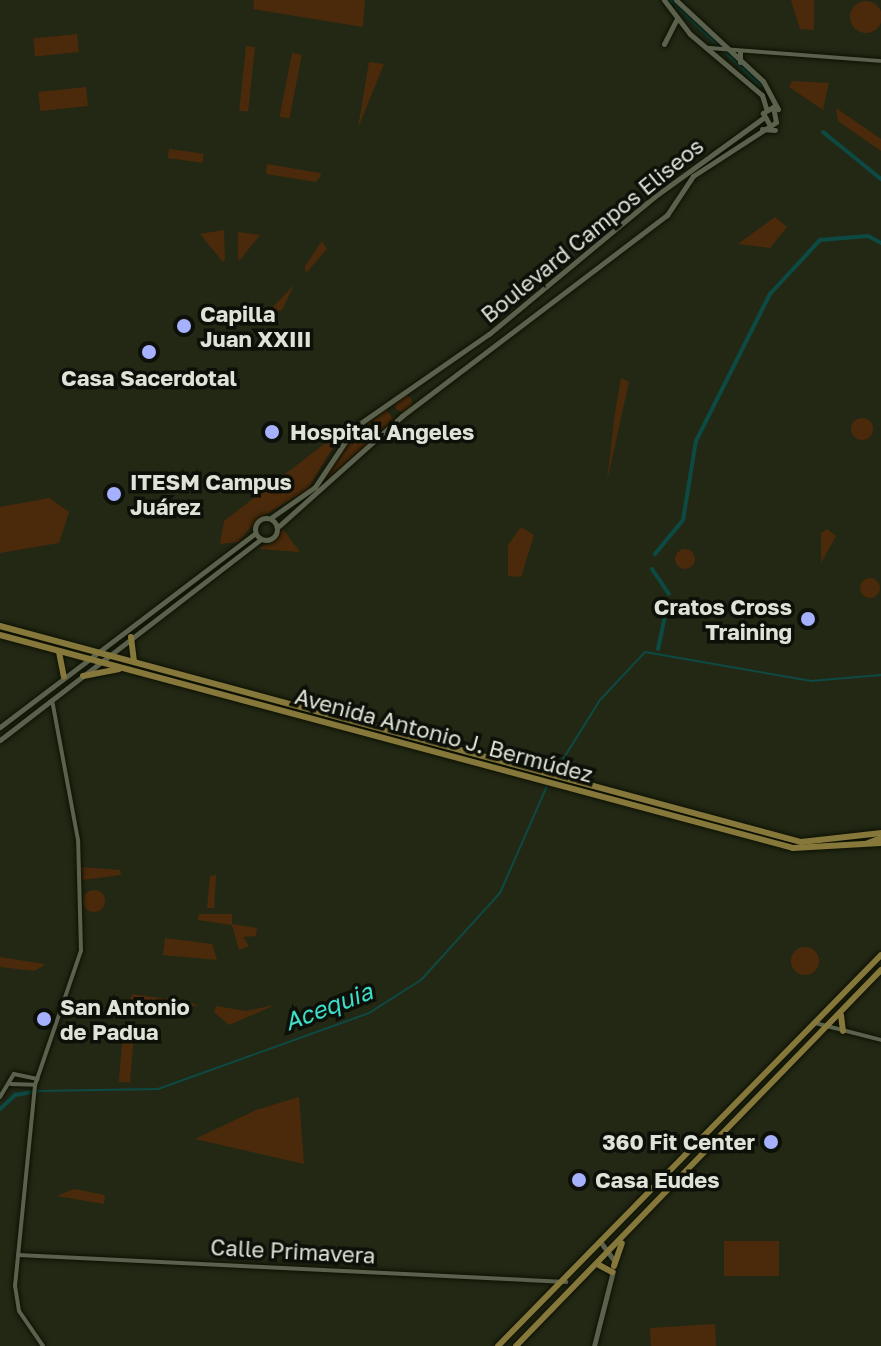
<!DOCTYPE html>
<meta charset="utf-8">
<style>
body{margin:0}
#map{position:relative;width:881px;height:1346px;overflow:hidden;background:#232815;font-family:"Golos Text",sans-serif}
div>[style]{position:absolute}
.green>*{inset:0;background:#4b2a0b;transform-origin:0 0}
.round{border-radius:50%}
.stream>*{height:2px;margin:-1px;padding:0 1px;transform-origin:1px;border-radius:1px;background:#0c4a43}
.canal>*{height:4px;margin:-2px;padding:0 2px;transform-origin:2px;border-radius:2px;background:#0c4a43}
.roads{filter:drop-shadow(0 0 2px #0c1102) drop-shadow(0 0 2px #0c1102)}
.tertiary>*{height:4px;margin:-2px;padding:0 2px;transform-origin:2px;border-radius:2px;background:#5b614c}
.secondary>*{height:5px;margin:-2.5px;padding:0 2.5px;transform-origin:2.5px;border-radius:2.5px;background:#5b614c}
.secondary>.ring{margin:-2.5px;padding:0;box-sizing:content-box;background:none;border:5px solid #5b614c;border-radius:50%}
.primary>*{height:6px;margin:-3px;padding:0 3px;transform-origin:3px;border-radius:3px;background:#86773b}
.dots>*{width:22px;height:22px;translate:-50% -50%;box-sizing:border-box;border:4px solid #0d1008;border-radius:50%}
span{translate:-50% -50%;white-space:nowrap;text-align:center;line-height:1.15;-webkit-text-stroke:7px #0d1008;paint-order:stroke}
.street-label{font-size:22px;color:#dfe3d7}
.poi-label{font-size:22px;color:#dfe3d7;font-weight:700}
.left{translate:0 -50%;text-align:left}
.right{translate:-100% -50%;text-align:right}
.water-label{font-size:24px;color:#3ddecb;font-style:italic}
</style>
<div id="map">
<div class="green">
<i style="clip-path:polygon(254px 0,365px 0,363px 27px,253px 9px)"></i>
<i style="clip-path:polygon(791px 0,814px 0,814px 30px,800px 29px)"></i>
<i class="round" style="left:850px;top:1px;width:32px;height:32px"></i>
<i style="left:77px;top:34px;width:18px;height:44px;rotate:84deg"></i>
<i style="left:246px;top:46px;width:9px;height:65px;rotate:6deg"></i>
<i style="left:292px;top:53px;width:10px;height:65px;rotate:11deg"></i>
<i style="clip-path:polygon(369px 62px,384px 64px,358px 128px)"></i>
<i style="clip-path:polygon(792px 81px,829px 83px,823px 110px,789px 87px)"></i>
<i style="left:86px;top:87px;width:19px;height:48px;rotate:84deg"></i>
<i style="clip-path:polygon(836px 108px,881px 139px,881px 151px,838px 121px)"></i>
<i style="left:169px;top:149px;width:35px;height:9px;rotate:8deg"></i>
<i style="clip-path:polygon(267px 164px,320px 173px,321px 175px,316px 182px,266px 174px)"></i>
<i style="clip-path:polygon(775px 217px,787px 227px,770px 248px,738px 244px)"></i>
<i style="clip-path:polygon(224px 230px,225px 259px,223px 262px,200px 234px)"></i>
<i style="clip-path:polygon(238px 232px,260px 235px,239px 261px,238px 258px)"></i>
<i style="clip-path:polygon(322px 241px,327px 249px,306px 273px,305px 266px)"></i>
<i style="clip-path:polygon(294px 285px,282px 310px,271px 313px,272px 308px)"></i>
<i style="clip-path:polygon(621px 378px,629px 382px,607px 481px,615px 413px)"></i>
<i class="round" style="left:394px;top:394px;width:18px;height:18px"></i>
<i style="clip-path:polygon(386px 410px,394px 420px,280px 521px,312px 492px,350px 436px)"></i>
<i class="round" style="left:851px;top:418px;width:22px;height:22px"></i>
<i style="clip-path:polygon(332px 438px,339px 438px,307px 490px,258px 519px,238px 542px,220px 544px,224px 521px)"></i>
<i style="clip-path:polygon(49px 498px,69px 512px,59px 543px,0 553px,0 507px)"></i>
<i style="clip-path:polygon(521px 527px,534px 535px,521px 577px,508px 576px,508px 545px)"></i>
<i style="clip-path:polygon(282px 528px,300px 552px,259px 549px,275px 538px)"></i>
<i style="clip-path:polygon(827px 529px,836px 536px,821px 563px,821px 533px)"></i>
<i class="round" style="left:675px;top:549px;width:20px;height:20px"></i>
<i class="round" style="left:860px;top:578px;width:20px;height:20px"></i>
<i style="clip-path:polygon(81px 867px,120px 870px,121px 875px,82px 880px)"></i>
<i style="clip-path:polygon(216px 875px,214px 908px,207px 908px,210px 876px)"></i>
<i class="round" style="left:83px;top:890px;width:22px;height:22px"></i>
<i style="clip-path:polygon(199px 914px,232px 914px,232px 924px,257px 928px,256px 936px,243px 937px,249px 946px,239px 950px,232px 925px,198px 920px)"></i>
<i style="clip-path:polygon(165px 938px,212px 944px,217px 960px,163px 955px)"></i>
<i class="round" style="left:791px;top:947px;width:28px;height:28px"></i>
<i style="clip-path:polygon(0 957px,44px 964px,45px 965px,34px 971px,0 967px)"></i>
<i style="clip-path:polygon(132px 994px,192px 1003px,198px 1006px,129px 1006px)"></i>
<i style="clip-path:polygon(275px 1005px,229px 1025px,214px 1012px,216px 1006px,246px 1011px)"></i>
<i style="left:124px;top:1023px;width:11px;height:59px;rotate:5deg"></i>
<i style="clip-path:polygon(299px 1097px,304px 1164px,195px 1139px,256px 1110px)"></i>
<i style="clip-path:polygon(74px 1189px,105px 1195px,104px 1204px,57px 1196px)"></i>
<i style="left:779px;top:1241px;width:35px;height:55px;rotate:90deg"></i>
<i style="clip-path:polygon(715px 1324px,716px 1346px,651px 1346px,650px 1328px)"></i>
</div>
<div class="stream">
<i style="left:550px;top:780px;width:94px;rotate:-58deg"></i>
<i style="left:600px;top:700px;width:66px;rotate:-46.8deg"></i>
<i style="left:645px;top:652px;width:169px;rotate:9.9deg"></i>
<i style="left:811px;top:681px;width:70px;rotate:-4.9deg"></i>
<i style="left:38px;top:1091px;width:120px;rotate:-1deg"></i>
<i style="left:158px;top:1089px;width:224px;rotate:-19.8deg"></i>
<i style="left:369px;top:1013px;width:62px;rotate:-32.4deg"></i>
<i style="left:421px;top:980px;width:118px;rotate:-47.8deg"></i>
<i style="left:500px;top:893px;width:117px;rotate:-66.3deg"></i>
</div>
<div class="canal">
<i style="left:671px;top:0;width:124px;rotate:43.4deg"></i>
<i style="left:823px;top:132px;width:75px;rotate:39deg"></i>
<i style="left:655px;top:554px;width:44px;rotate:-50.5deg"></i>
<i style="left:683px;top:520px;width:80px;rotate:-80.7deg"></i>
<i style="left:696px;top:441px;width:165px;rotate:-63.3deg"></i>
<i style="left:770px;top:294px;width:74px;rotate:-47.2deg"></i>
<i style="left:820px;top:240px;width:48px;rotate:-4.8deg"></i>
<i style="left:868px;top:236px;width:15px;rotate:28deg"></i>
<i style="left:652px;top:569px;width:30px;rotate:56deg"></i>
<i style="left:658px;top:649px;width:48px;rotate:-78deg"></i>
<i style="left:0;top:1109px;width:21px;rotate:-43deg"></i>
<i style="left:15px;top:1095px;width:23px;rotate:-10deg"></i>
</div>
<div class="roads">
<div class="tertiary">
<i style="left:708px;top:48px;width:173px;rotate:4.3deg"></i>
<i style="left:815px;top:1023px;width:68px;rotate:14.4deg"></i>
<i style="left:11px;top:1084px;width:24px;rotate:2deg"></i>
<i style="left:0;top:1097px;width:27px;rotate:-59deg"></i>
<i style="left:14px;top:1074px;width:24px;rotate:12deg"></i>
<i style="left:18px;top:1255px;width:549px;rotate:2.82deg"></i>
<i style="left:43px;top:1346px;width:42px;rotate:-124.4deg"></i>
<i style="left:19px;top:1311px;width:25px;rotate:-99deg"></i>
<i style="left:15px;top:1286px;width:202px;rotate:-84.3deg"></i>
<i style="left:35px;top:1085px;width:142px;rotate:-71.1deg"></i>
<i style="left:81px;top:951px;width:111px;rotate:-91.5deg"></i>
<i style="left:78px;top:840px;width:142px;rotate:-100.5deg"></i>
</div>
<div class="secondary">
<i style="left:664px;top:0;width:43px;rotate:52.6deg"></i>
<i style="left:690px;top:34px;width:94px;rotate:40.3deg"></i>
<i style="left:762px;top:95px;width:14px;rotate:73deg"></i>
<i style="left:676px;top:0;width:119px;rotate:43deg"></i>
<i style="left:763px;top:81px;width:32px;rotate:62deg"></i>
<i style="left:664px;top:44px;width:27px;rotate:-63deg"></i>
<i style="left:740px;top:62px;width:11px;rotate:-90deg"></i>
<i style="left:762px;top:129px;width:13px;rotate:4deg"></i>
<i style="left:272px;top:517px;width:52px;rotate:-34.9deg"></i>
<i style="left:315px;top:487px;width:72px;rotate:-56.3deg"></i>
<i style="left:355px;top:427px;width:163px;rotate:-34.8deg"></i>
<i style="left:489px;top:334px;width:214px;rotate:-39.7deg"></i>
<i style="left:654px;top:197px;width:135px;rotate:-35.9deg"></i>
<i class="ring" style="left:255px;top:518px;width:17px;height:17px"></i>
<i style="left:279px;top:526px;width:165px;rotate:-41.8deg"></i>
<i style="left:402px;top:416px;width:333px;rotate:-37.2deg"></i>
<i style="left:667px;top:215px;width:47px;rotate:-56.3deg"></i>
<i style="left:693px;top:176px;width:99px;rotate:-33deg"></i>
<i style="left:776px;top:122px;width:15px;rotate:-101deg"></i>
<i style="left:773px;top:107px;width:12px;rotate:149deg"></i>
<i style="left:763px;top:113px;width:13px;rotate:61deg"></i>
<i style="left:0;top:727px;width:319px;rotate:-37.2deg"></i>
<i style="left:0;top:740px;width:328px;rotate:-37.6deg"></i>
<i style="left:602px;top:1244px;width:22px;rotate:54deg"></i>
<i style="left:594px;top:1346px;width:77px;rotate:-75.8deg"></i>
</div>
<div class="primary">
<i style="left:0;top:626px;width:830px;rotate:15.09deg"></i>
<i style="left:801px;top:842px;width:81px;rotate:-6.4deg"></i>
<i style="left:0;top:635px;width:821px;rotate:15.03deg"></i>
<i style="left:793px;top:848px;width:88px;rotate:-3.3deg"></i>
<i style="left:131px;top:637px;width:24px;rotate:83deg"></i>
<i style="left:59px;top:652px;width:25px;rotate:79deg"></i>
<i style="left:83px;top:676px;width:37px;rotate:-11deg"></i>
<i style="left:868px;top:843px;width:14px;rotate:-21deg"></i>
<i style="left:841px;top:1015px;width:16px;rotate:83deg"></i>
<i style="left:599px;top:1265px;width:15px;rotate:28deg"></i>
<i style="left:614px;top:1266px;width:24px;rotate:-71deg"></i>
<i style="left:498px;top:1346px;width:547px;rotate:-45.59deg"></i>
<i style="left:516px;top:1346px;width:524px;rotate:-45.85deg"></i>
</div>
</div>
<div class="dots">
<i style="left:184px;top:326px;background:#a5b1fc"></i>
<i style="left:149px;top:352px;background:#a5b1fc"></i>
<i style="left:272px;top:432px;background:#a5b1fc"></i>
<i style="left:114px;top:494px;background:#a5b1fc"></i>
<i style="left:808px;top:619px;background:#a5b1fc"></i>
<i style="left:44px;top:1019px;background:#a5b1fc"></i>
<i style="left:771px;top:1142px;background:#a5b1fc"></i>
<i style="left:579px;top:1180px;background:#a5b1fc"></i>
</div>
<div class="street-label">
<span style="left:592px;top:230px;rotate:-39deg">Boulevard Campos Eliseos</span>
<span style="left:444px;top:735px;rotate:15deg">Avenida Antonio J. Bermúdez</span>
<span style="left:293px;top:1251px;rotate:3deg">Calle Primavera</span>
</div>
<div class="poi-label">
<span class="left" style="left:200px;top:326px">Capilla<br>Juan XXIII</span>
<span style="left:149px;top:378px">Casa Sacerdotal</span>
<span class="left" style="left:290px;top:432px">Hospital Angeles</span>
<span class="left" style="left:130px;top:494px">ITESM Campus<br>Juárez</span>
<span class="right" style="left:792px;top:619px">Cratos Cross<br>Training</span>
<span class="left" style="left:60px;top:1019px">San Antonio<br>de Padua</span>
<span class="right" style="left:755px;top:1142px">360 Fit Center</span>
<span class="left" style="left:595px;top:1180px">Casa Eudes</span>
</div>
<div class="water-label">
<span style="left:328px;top:1006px;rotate:-21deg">Acequia</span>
</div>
</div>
